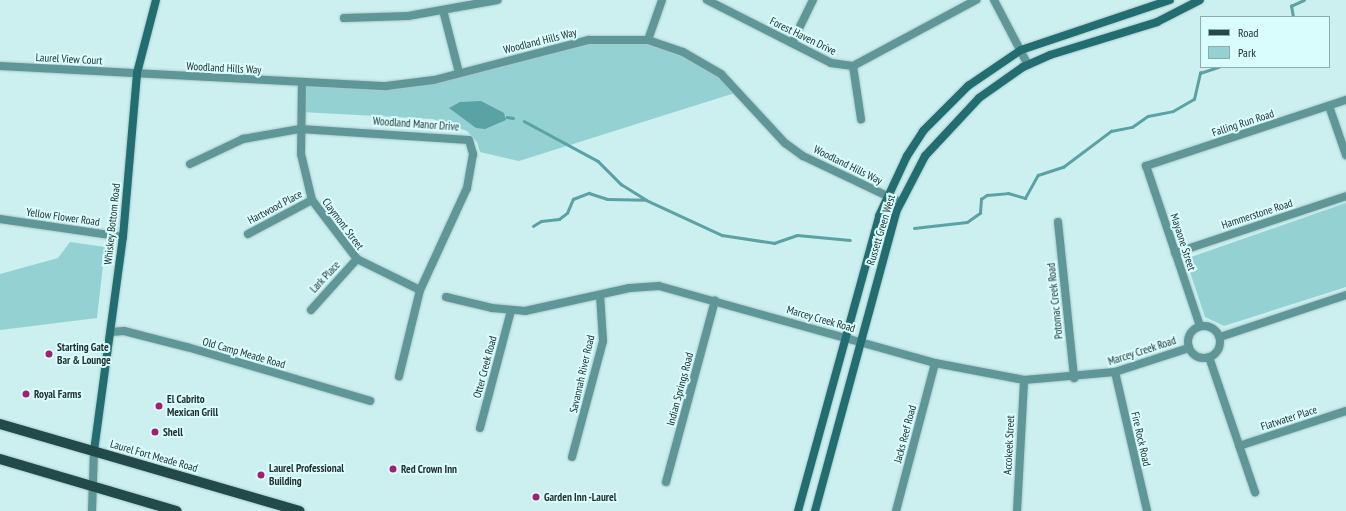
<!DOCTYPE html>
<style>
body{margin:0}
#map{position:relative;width:1346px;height:511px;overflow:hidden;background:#ccefef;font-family:"PT Sans Narrow",sans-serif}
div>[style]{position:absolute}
.green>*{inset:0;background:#94d1d2}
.water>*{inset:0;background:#5aa2a4}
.stream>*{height:2.5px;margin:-1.25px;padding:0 1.25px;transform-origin:1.25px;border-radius:1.25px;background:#5aa2a4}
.roads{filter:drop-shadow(0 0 1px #aac9c9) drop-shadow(0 0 1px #aac9c9)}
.street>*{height:8px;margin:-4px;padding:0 4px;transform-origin:4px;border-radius:4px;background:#5f9798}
.street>.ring{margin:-4px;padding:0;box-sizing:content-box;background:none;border:8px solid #5f9798;border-radius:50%}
.secondary>*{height:8px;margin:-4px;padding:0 4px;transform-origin:4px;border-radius:4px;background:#216d6f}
.primary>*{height:10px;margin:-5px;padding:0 5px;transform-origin:5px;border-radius:5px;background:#224a4b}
.dots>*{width:11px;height:11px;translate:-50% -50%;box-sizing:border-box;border:2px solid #d9fcfd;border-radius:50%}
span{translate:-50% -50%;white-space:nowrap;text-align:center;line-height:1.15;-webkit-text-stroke:4px #d9fcfd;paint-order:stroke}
.street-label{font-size:11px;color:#233131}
.poi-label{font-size:11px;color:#233131;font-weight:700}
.left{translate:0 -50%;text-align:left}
.legend{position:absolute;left:1200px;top:16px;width:130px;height:52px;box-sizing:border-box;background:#d9fcfd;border:1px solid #90abab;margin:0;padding:5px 7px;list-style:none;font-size:12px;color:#233131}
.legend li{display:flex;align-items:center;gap:8px;height:20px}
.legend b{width:20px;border:1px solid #90abab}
</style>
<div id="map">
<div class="green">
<i style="clip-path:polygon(648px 40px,700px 61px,738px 92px,519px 161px,480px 152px,477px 142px,467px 131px,433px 119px,301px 112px,302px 83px,407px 85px,568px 44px)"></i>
<i style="clip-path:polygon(1346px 203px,1346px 287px,1224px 326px,1205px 317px,1187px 263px,1191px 257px)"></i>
<i style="clip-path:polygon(70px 242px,105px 247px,97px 318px,0 330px,0 274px,58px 258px)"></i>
</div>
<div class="water">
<i style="clip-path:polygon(481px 101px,504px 113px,506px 120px,485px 129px,476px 128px,449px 108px,460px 102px)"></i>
</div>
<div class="stream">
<i style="left:1293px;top:17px;width:11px;rotate:-100deg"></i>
<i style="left:1291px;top:6px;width:14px;rotate:-25deg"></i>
<i style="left:507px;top:117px;width:6px;rotate:9deg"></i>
<i style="left:524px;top:121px;width:84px;rotate:28.4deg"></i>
<i style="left:598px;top:161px;width:33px;rotate:45deg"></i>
<i style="left:621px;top:184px;width:28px;rotate:32deg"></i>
<i style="left:533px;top:226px;width:9px;rotate:-32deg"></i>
<i style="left:541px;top:221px;width:18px;rotate:-6deg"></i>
<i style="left:559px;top:219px;width:10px;rotate:-37deg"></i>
<i style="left:567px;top:213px;width:15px;rotate:-67deg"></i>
<i style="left:573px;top:199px;width:17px;rotate:-21deg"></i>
<i style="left:589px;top:193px;width:19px;rotate:18deg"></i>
<i style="left:607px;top:199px;width:39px;rotate:1deg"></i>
<i style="left:646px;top:200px;width:84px;rotate:24.7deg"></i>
<i style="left:722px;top:235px;width:53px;rotate:8.7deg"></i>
<i style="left:774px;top:243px;width:24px;rotate:-19deg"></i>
<i style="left:797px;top:235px;width:53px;rotate:5.4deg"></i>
<i style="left:914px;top:228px;width:53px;rotate:-6.5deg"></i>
<i style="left:967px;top:222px;width:16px;rotate:-35deg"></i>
<i style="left:980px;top:213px;width:14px;rotate:-86deg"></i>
<i style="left:981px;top:199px;width:7px;rotate:-34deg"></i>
<i style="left:987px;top:195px;width:21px;rotate:-5deg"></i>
<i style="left:1008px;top:193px;width:18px;rotate:16deg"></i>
<i style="left:1025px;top:198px;width:26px;rotate:-61deg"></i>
<i style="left:1038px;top:175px;width:26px;rotate:-18deg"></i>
<i style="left:1063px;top:167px;width:60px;rotate:-36.9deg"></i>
<i style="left:1111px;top:131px;width:21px;rotate:-11deg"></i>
<i style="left:1132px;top:127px;width:19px;rotate:-35deg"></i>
<i style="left:1148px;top:116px;width:25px;rotate:-11deg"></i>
<i style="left:1173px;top:111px;width:24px;rotate:-30deg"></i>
<i style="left:1194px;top:99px;width:27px;rotate:-77deg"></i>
<i style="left:1200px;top:73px;width:20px;rotate:-18deg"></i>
</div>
<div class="roads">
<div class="street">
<i style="left:707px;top:0;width:139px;rotate:26.9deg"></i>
<i style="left:831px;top:63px;width:22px;rotate:8deg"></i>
<i style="left:853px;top:66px;width:140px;rotate:-28.2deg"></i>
<i style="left:994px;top:0;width:73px;rotate:62.4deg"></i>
<i style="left:443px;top:10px;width:65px;rotate:75.7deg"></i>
<i style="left:344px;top:18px;width:64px;rotate:-1.8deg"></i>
<i style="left:408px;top:16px;width:91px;rotate:-10.1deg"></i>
<i style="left:648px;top:40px;width:42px;rotate:-70.7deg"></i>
<i style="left:792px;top:43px;width:48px;rotate:-64deg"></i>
<i style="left:0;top:66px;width:387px;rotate:3deg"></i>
<i style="left:386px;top:86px;width:48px;rotate:-7.1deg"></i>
<i style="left:434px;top:80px;width:160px;rotate:-14.5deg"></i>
<i style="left:589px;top:40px;width:59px"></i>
<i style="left:648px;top:40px;width:37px;rotate:19deg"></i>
<i style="left:683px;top:52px;width:44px;rotate:30.1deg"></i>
<i style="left:721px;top:74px;width:94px;rotate:47.2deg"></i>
<i style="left:785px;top:143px;width:22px;rotate:36deg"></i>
<i style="left:803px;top:156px;width:107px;rotate:25.4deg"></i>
<i style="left:853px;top:66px;width:54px;rotate:81.4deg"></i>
<i style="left:302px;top:83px;width:71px;rotate:90.8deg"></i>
<i style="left:301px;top:154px;width:47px;rotate:76.6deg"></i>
<i style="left:312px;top:200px;width:74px;rotate:52.7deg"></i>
<i style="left:357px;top:259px;width:70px;rotate:26.2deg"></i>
<i style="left:1329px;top:106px;width:52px;rotate:70.9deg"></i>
<i style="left:190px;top:164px;width:59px;rotate:-25.3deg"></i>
<i style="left:243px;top:139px;width:58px;rotate:-10deg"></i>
<i style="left:300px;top:129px;width:169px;rotate:3.7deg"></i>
<i style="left:469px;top:140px;width:15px;rotate:74deg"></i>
<i style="left:473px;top:154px;width:35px;rotate:100deg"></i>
<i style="left:467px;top:188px;width:112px;rotate:114.7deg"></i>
<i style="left:420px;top:290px;width:89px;rotate:103.7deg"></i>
<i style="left:0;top:219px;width:124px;rotate:8.3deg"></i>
<i style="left:1058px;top:222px;width:157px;rotate:84.1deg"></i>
<i style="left:248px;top:234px;width:72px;rotate:-28deg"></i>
<i style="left:1175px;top:253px;width:180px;rotate:-18.4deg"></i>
<i style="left:446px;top:297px;width:47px;rotate:13.4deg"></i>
<i style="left:492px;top:308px;width:33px;rotate:5deg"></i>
<i style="left:525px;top:311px;width:107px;rotate:-12.4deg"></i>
<i style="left:630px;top:288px;width:29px;rotate:-4deg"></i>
<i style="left:659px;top:286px;width:287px;rotate:15.6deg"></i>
<i style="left:935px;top:363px;width:91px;rotate:10.8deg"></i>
<i style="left:1024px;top:380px;width:91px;rotate:-5deg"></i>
<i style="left:1115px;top:372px;width:78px;rotate:-18deg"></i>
<i style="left:311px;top:310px;width:69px;rotate:-48deg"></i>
<i class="ring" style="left:1188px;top:326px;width:24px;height:24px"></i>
<i style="left:1200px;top:326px;width:169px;rotate:-108.6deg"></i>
<i style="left:1146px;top:166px;width:211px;rotate:-18.3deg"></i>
<i style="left:111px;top:332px;width:13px;rotate:-4deg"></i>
<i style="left:124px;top:331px;width:65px;rotate:14.3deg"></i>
<i style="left:187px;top:347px;width:191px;rotate:16.4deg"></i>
<i style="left:1220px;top:337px;width:133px;rotate:-18.4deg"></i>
<i style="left:1209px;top:357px;width:143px;rotate:71.2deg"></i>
<i style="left:1115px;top:372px;width:143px;rotate:77deg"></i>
<i style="left:480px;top:428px;width:121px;rotate:-75.2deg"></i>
<i style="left:1239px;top:446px;width:113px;rotate:-18.1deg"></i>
<i style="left:572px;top:457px;width:120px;rotate:-75deg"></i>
<i style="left:603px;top:341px;width:46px;rotate:-93.7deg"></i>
<i style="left:666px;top:482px;width:188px;rotate:-74.9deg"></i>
<i style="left:92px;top:511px;width:60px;rotate:-88.1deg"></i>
<i style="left:896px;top:511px;width:153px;rotate:-75.2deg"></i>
<i style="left:1017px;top:511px;width:131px;rotate:-86.9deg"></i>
</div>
<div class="secondary">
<i style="left:94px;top:451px;width:216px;rotate:-82.3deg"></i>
<i style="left:123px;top:237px;width:165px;rotate:-85.1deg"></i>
<i style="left:137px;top:73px;width:75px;rotate:-75.4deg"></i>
<i style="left:798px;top:511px;width:306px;rotate:-74.6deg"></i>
<i style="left:879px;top:216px;width:66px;rotate:-65deg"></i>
<i style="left:907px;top:156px;width:30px;rotate:-57deg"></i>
<i style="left:923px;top:131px;width:64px;rotate:-45deg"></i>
<i style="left:968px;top:86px;width:64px;rotate:-34.2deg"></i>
<i style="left:1021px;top:50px;width:157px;rotate:-18.6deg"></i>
<i style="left:815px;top:511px;width:310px;rotate:-74.8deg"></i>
<i style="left:896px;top:212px;width:63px;rotate:-62.6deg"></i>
<i style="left:925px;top:156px;width:79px;rotate:-47deg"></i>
<i style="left:979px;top:98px;width:54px;rotate:-35.2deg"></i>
<i style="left:1023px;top:67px;width:30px;rotate:-24deg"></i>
<i style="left:1050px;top:55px;width:112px;rotate:-17.1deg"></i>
<i style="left:1157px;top:22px;width:48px;rotate:-27.1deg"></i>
</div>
<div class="primary">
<i style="left:0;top:424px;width:312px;rotate:16.2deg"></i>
<i style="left:0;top:459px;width:184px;rotate:16.4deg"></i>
</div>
</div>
<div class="dots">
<i style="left:49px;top:354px;background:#a02071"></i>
<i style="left:26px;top:394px;background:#a02071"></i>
<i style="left:159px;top:406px;background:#a02071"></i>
<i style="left:155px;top:432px;background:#a02071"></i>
<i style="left:393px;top:469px;background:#a02071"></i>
<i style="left:261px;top:475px;background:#a02071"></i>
<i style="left:536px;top:497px;background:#a02071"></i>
</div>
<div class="street-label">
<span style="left:803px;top:36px;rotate:26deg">Forest Haven Drive</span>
<span style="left:540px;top:41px;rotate:-14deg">Woodland Hills Way</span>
<span style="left:69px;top:59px;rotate:3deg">Laurel View Court</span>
<span style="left:224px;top:68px;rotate:3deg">Woodland Hills Way</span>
<span style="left:1243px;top:123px;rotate:-18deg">Falling Run Road</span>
<span style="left:416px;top:124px;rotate:4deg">Woodland Manor Drive</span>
<span style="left:848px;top:165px;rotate:26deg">Woodland Hills Way</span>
<span style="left:275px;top:207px;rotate:-28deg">Hartwood Place</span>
<span style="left:1257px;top:214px;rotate:-18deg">Hammerstone Road</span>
<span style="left:63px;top:217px;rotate:8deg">Yellow Flower Road</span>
<span style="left:112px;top:224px;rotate:-84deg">Whiskey Bottom Road</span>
<span style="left:343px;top:224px;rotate:53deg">Claymont Street</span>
<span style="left:881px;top:230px;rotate:-73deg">Russett Green West</span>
<span style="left:1183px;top:242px;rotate:72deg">Mayaone Street</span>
<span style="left:325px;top:277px;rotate:-47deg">Lark Place</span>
<span style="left:1055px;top:301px;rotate:-96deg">Potomac Creek Road</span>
<span style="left:821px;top:319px;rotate:16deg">Marcey Creek Road</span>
<span style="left:1142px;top:351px;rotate:-18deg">Marcey Creek Road</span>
<span style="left:244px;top:353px;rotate:16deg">Old Camp Meade Road</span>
<span style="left:485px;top:367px;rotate:-75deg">Otter Creek Road</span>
<span style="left:582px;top:374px;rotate:-77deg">Savannah River Road</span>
<span style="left:680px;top:389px;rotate:-75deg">Indian Springs Road</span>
<span style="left:1289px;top:418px;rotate:-18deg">Flatwater Place</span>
<span style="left:905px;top:434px;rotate:-75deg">Jacks Reef Road</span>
<span style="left:1141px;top:439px;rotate:77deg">Fire Rock Road</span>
<span style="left:1009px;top:445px;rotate:-87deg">Accokeek Street</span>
<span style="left:154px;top:456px;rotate:16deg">Laurel Fort Meade Road</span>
</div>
<div class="poi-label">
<span class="left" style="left:57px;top:354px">Starting Gate<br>Bar &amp; Lounge</span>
<span class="left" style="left:34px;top:394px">Royal Farms</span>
<span class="left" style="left:167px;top:406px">El Cabrito<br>Mexican Grill</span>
<span class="left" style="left:163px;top:432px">Shell</span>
<span class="left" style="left:269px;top:475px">Laurel Professional<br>Building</span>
<span class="left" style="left:401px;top:469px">Red Crown Inn</span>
<span class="left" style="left:544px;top:497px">Garden Inn -Laurel</span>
</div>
<ul class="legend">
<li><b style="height:5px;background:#224a4b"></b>Road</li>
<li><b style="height:11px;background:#94d1d2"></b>Park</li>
</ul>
</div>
